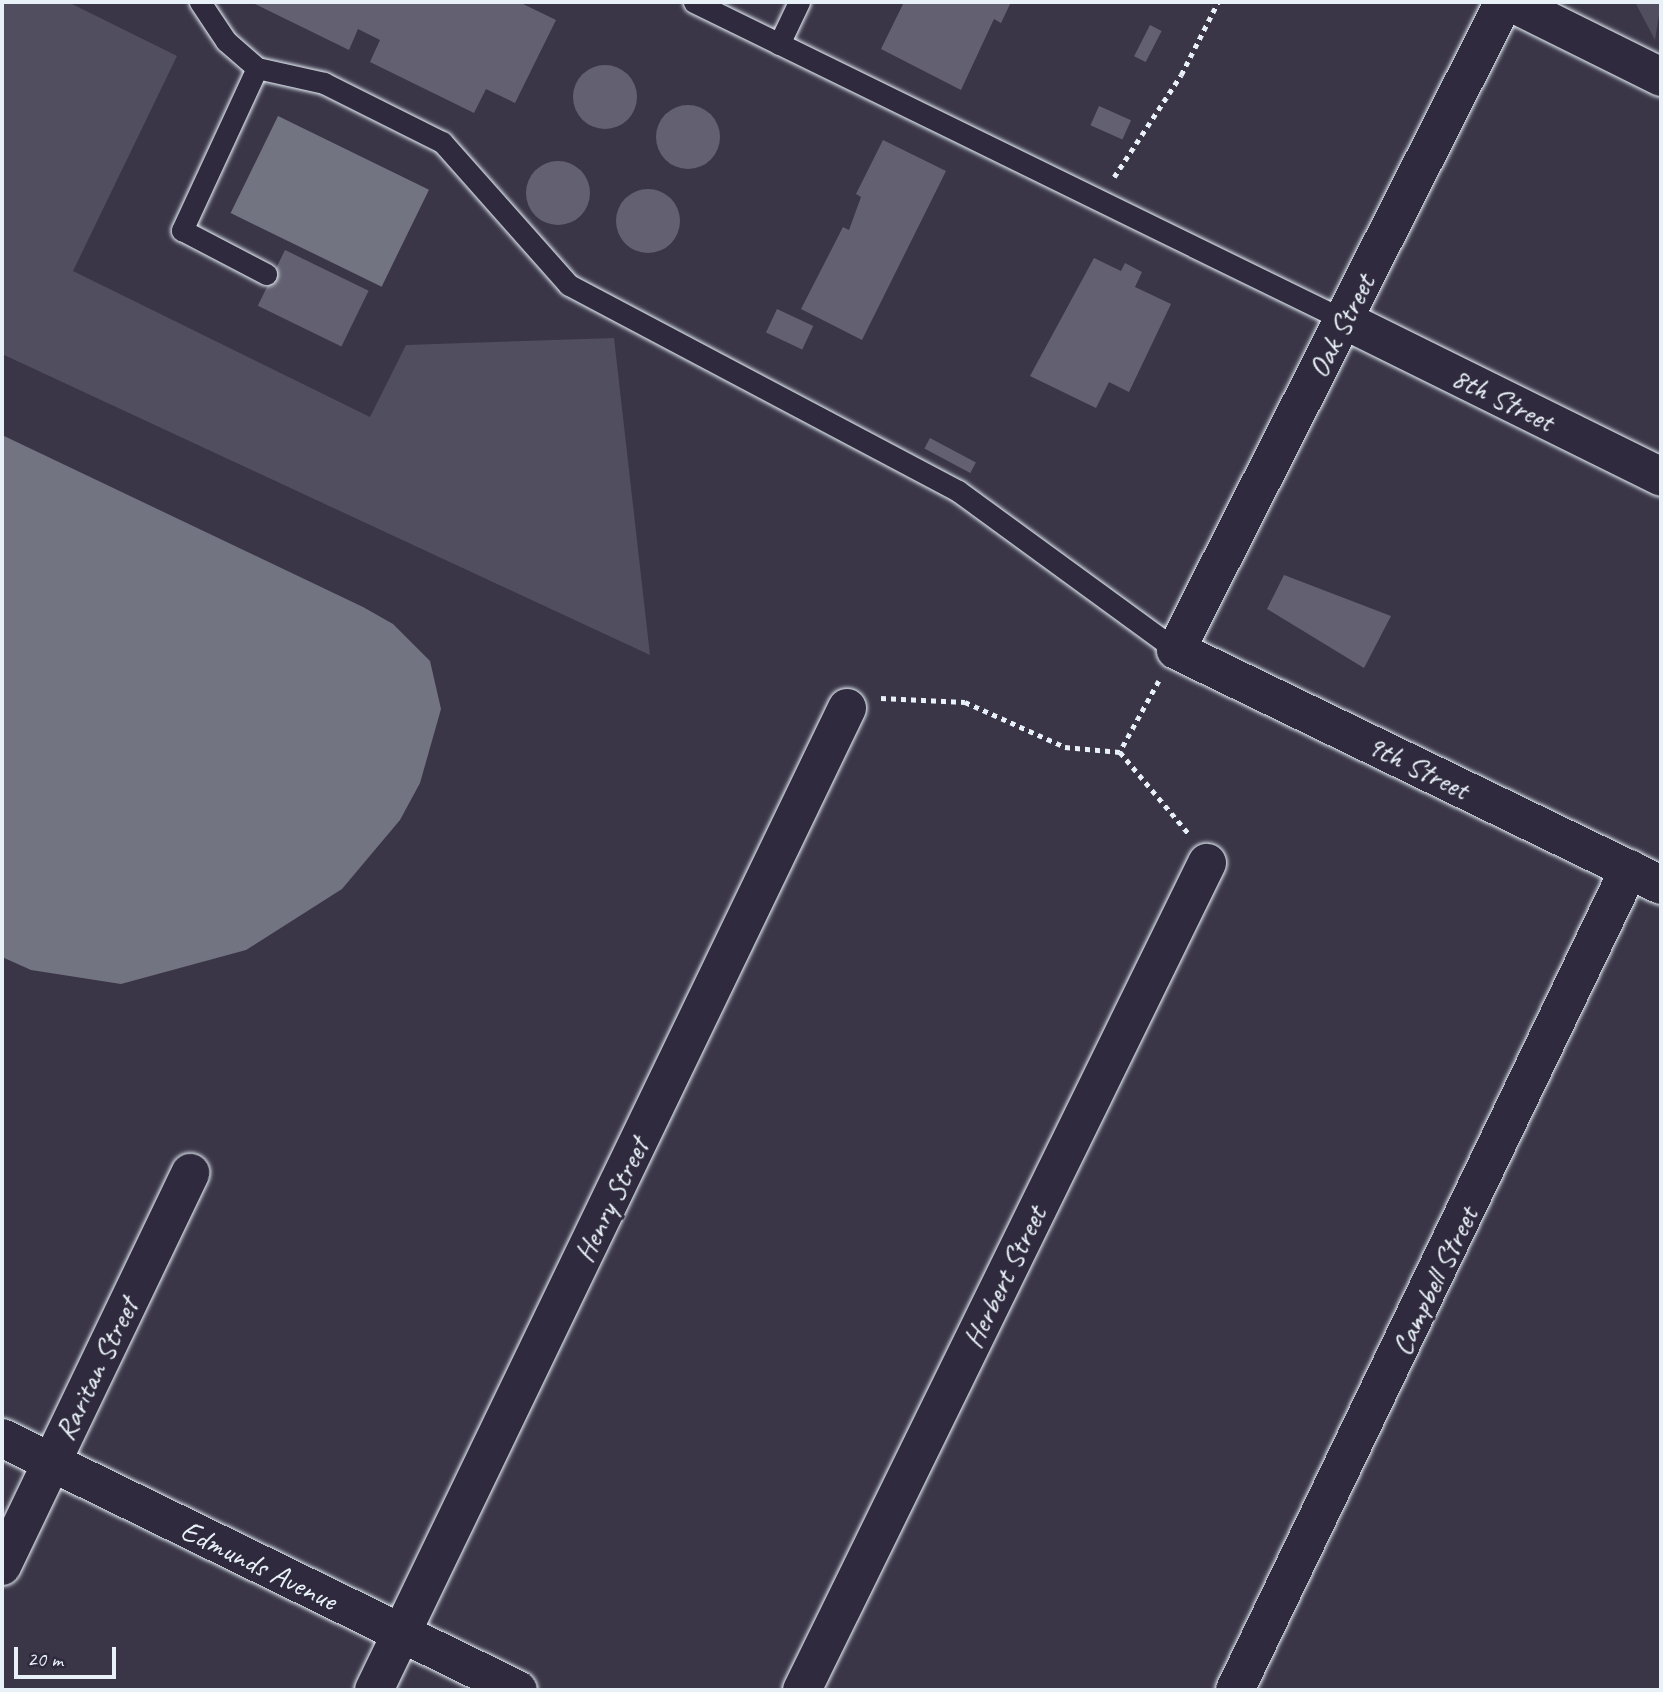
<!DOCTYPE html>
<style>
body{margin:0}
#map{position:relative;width:1663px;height:1692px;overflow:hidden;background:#3a3648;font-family:Caveat,sans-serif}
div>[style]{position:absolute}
.green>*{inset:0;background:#504e5f}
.water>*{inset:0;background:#737482;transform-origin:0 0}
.building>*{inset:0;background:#636171;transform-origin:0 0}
.round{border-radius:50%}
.path>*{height:4.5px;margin-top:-2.25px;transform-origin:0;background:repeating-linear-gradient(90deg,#e8f1f8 0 5px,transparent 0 10px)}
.roads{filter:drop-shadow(0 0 2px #e8f1f8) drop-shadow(0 0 2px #e8f1f8)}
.lane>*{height:21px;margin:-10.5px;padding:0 10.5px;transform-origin:10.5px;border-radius:10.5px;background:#2f2a3d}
.street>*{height:38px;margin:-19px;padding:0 19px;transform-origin:19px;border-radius:19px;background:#2f2a3d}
span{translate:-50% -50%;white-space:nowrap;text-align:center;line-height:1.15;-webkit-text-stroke:6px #2f2a3d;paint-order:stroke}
.street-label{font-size:30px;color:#e8f1f8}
.frame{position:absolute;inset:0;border:4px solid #e8f1f8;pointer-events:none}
.scale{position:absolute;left:14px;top:1647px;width:102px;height:32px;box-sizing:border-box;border:4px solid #e8f1f8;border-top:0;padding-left:9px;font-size:21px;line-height:24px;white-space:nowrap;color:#e8f1f8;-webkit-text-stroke:5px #2f2a3d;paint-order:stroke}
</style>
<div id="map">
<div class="green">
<i style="clip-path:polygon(2px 2px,68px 2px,177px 56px,73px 271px,370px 417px,406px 345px,614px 338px,650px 655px,2px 354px)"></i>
<i style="clip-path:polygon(1635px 2px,1661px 2px,1655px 40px)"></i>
</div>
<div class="water">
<i style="left:278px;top:116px;width:168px;height:108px;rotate:26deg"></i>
<i style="clip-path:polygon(2px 435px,363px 607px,393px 624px,430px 661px,441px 709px,420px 783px,400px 820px,342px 889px,246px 950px,121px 984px,31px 970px,2px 957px)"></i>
</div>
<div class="building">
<i style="clip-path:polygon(251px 2px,519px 2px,556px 20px,515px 103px,486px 89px,474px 113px,370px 62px,380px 40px,358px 29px,349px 50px)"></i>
<i style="clip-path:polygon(904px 2px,1011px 2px,1001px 23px,994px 19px,961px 90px,881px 49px)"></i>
<i style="left:1150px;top:25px;width:13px;height:35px;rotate:27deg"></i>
<i class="round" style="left:573px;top:65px;width:64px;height:64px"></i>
<i class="round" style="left:656px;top:105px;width:64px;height:64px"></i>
<i style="left:1099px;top:106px;width:35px;height:21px;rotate:24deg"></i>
<i style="clip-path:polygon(883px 140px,946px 171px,862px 340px,801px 309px,843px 227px,849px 230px,861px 197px,856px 194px)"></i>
<i class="round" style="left:526px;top:161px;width:64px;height:64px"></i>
<i class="round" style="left:616px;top:189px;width:64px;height:64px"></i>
<i style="left:285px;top:250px;width:93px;height:62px;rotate:26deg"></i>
<i style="clip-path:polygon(1094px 258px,1121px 271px,1125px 263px,1142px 272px,1135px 287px,1171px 304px,1129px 392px,1109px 382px,1096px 408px,1030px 376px)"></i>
<i style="left:777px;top:309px;width:40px;height:26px;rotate:25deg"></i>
<i style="left:930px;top:438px;width:52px;height:12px;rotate:28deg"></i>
<i style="clip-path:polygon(1284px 575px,1391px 616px,1364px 668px,1267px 609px)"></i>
</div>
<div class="path">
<i style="left:1114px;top:177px;width:122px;rotate:-56.7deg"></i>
<i style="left:1181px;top:75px;width:82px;rotate:-63.1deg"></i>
<i style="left:1159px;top:681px;width:81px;rotate:118.8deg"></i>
<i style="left:1120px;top:752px;width:107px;rotate:49.9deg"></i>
<i style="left:881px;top:698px;width:84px;rotate:2.7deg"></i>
<i style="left:965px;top:702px;width:110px;rotate:24.2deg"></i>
<i style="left:1065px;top:747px;width:55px;rotate:5.2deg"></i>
</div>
<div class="roads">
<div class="lane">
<i style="left:200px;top:2px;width:47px;rotate:56.3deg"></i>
<i style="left:226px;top:41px;width:41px;rotate:41.1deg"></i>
<i style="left:257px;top:68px;width:69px;rotate:12.6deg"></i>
<i style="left:324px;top:83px;width:132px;rotate:26.6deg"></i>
<i style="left:442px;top:142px;width:191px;rotate:48.4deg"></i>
<i style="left:569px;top:285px;width:440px;rotate:27.9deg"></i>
<i style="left:958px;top:491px;width:270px;rotate:36.1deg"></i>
<i style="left:694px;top:2px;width:724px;rotate:26.07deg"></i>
<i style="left:779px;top:44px;width:47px;rotate:-64.5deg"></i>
<i style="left:257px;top:68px;width:179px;rotate:114.8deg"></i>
<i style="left:182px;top:230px;width:95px;rotate:27.6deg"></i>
</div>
<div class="street">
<i style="left:1504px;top:2px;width:726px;rotate:116.85deg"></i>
<i style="left:1176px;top:650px;width:539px;rotate:25.85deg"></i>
<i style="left:1510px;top:2px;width:169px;rotate:26.4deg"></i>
<i style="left:1344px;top:320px;width:354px;rotate:26.3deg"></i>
<i style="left:2px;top:1438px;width:574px;rotate:26.03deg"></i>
<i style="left:2px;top:1566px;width:436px;rotate:-64.4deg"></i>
<i style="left:374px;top:1690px;width:1090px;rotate:-64.28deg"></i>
<i style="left:802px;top:1690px;width:921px;rotate:-63.91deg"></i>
<i style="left:1235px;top:1690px;width:911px;rotate:-64.36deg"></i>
</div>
</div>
<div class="street-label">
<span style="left:1341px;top:326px;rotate:-63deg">Oak Street</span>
<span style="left:1503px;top:399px;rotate:26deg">8th Street</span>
<span style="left:1418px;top:767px;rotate:26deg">9th Street</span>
<span style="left:611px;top:1200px;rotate:-64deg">Henry Street</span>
<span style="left:1004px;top:1277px;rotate:-64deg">Herbert Street</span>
<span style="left:1434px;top:1281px;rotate:-64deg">Campbell Street</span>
<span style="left:96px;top:1369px;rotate:-64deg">Raritan Street</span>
<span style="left:259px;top:1565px;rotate:26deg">Edmunds Avenue</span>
</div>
<div class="frame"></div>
<div class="scale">20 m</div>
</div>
